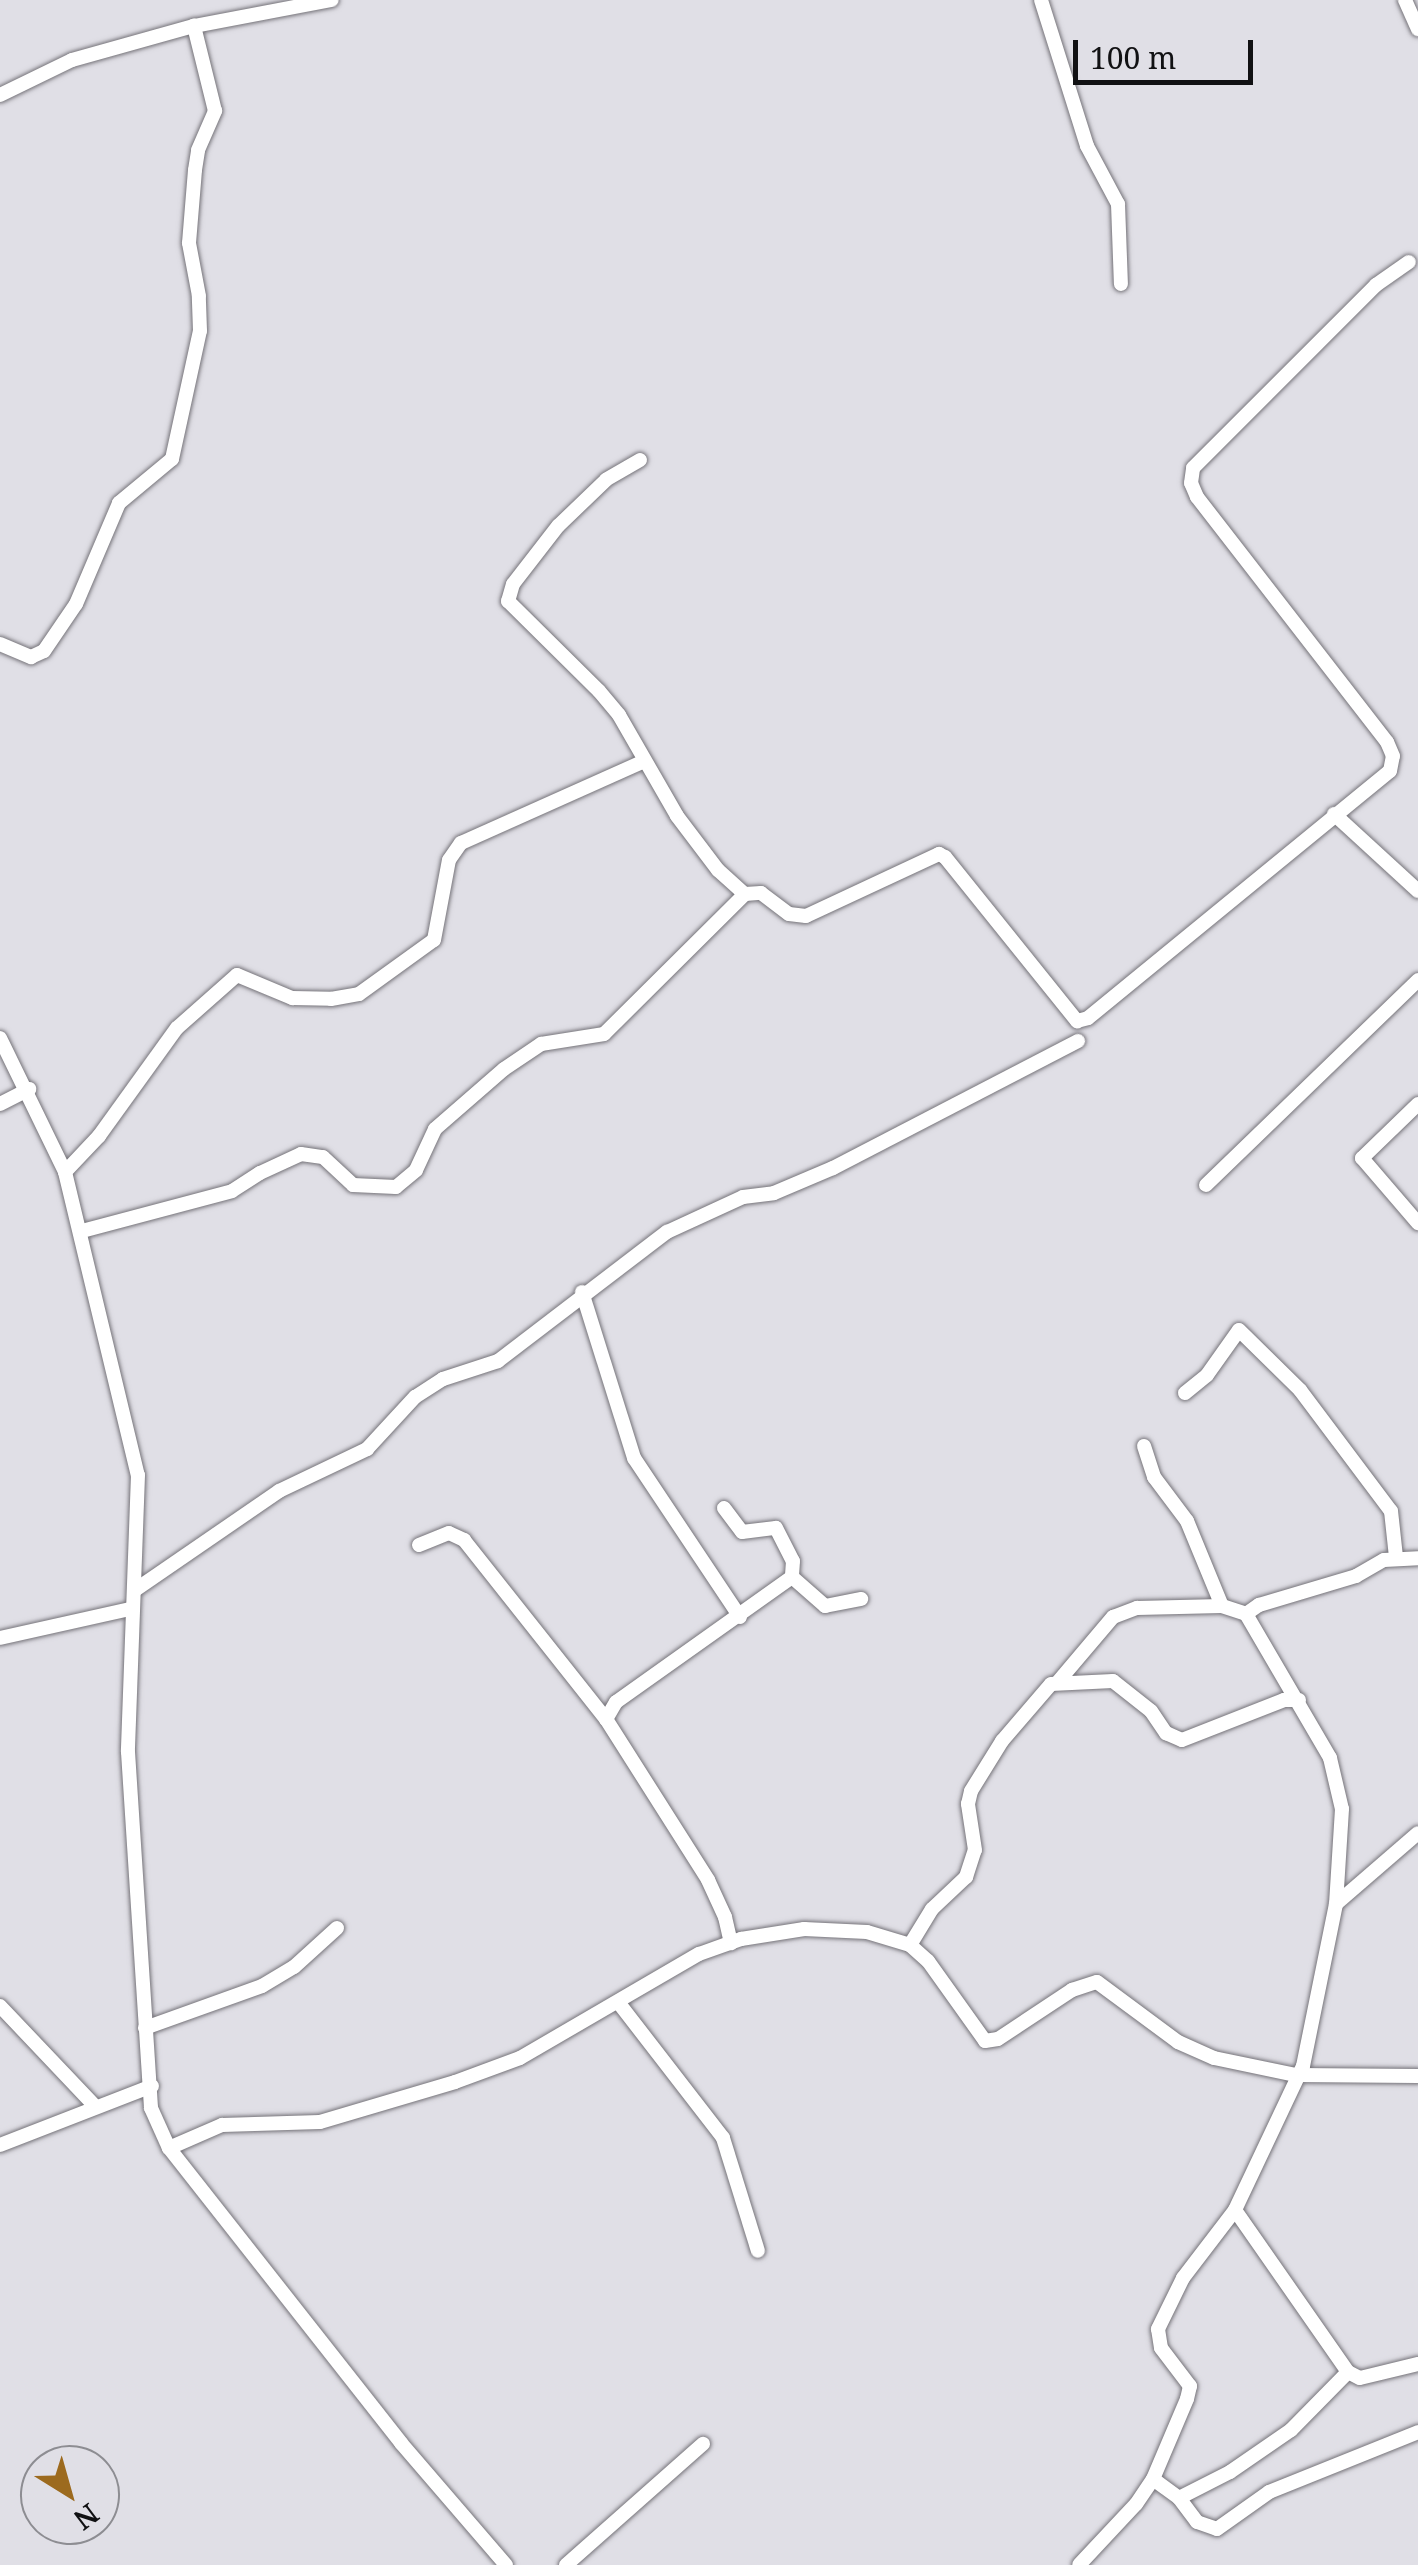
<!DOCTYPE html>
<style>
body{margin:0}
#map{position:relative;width:1418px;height:2565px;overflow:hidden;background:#e0dfe6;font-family:"Noto Serif",serif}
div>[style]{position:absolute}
.roads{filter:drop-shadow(0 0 2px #757379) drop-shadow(0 0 2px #757379)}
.street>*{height:14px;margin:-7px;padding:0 7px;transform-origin:7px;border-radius:7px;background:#fff}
span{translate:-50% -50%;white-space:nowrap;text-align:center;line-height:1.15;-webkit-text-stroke:10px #e0dfe6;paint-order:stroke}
.north{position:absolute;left:20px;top:2445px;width:100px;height:100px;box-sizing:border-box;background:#e0dfe6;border:2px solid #8d8d92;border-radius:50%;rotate:143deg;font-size:28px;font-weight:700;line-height:40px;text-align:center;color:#111113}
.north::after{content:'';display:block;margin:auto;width:35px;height:45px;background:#9c6a1e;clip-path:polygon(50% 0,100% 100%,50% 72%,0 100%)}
.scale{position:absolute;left:1073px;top:40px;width:180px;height:45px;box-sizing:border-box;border:5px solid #111113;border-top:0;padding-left:12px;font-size:30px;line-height:35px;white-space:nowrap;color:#111113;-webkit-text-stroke:8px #e0dfe6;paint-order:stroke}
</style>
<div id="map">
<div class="roads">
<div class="street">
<i style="left:1041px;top:0;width:153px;rotate:72.5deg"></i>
<i style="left:1087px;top:146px;width:66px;rotate:61.9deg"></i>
<i style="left:1118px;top:204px;width:80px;rotate:87.9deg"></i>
<i style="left:1405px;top:0;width:32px;rotate:66deg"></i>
<i style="left:0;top:95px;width:80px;rotate:-25.9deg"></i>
<i style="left:72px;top:60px;width:127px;rotate:-15.6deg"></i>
<i style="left:194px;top:26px;width:140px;rotate:-10.7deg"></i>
<i style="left:640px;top:460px;width:39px;rotate:150deg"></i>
<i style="left:606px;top:480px;width:66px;rotate:136.2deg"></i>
<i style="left:558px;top:526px;width:73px;rotate:127.8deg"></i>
<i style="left:513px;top:584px;width:18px;rotate:106deg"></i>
<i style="left:508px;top:601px;width:128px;rotate:44.7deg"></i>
<i style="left:599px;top:691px;width:31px;rotate:50deg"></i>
<i style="left:619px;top:715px;width:116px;rotate:60.1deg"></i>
<i style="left:677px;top:816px;width:68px;rotate:52.8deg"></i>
<i style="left:718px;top:870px;width:36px;rotate:42deg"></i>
<i style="left:0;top:644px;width:34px;rotate:23deg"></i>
<i style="left:31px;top:657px;width:14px;rotate:-25deg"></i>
<i style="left:44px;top:651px;width:57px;rotate:-55.8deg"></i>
<i style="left:76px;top:604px;width:110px;rotate:-66.9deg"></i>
<i style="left:119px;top:503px;width:69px;rotate:-39.7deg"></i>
<i style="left:172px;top:459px;width:131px;rotate:-77.7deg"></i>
<i style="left:200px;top:331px;width:35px;rotate:-92deg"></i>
<i style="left:199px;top:296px;width:54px;rotate:-100.7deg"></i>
<i style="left:189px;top:243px;width:73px;rotate:-85.3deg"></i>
<i style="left:195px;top:170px;width:20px;rotate:-81deg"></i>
<i style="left:198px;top:150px;width:43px;rotate:-66.4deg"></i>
<i style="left:215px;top:111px;width:88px;rotate:-103.9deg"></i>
<i style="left:1334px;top:814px;width:114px;rotate:42.5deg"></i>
<i style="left:0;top:1038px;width:149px;rotate:64.1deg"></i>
<i style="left:65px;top:1172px;width:312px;rotate:76.5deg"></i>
<i style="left:138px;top:1475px;width:277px;rotate:92.1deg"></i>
<i style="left:128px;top:1752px;width:357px;rotate:86.3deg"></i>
<i style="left:151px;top:2108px;width:44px;rotate:65.8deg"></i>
<i style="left:169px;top:2148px;width:375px;rotate:51.8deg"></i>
<i style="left:401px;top:2443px;width:161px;rotate:49.3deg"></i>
<i style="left:0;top:1104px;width:33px;rotate:-27deg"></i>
<i style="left:1418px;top:1104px;width:78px;rotate:136deg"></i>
<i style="left:1362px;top:1158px;width:86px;rotate:49.3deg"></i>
<i style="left:65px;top:1172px;width:50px;rotate:-46.6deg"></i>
<i style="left:99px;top:1136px;width:133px;rotate:-54.2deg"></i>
<i style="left:177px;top:1028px;width:80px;rotate:-41.5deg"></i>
<i style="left:237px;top:975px;width:60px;rotate:22.7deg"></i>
<i style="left:292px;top:998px;width:39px;rotate:1deg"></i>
<i style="left:331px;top:999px;width:28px;rotate:-10deg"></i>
<i style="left:359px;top:994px;width:92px;rotate:-35.8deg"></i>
<i style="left:434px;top:940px;width:81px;rotate:-79.4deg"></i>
<i style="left:449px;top:860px;width:21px;rotate:-55deg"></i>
<i style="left:461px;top:843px;width:201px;rotate:-24.1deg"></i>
<i style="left:1206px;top:1185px;width:295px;rotate:-44deg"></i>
<i style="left:82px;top:1231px;width:155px;rotate:-14.9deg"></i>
<i style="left:232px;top:1191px;width:33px;rotate:-33deg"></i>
<i style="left:260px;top:1173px;width:45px;rotate:-24.9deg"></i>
<i style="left:301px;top:1154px;width:22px;rotate:8deg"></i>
<i style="left:323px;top:1157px;width:41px;rotate:43deg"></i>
<i style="left:353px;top:1185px;width:43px;rotate:2.7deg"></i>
<i style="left:396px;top:1187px;width:26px;rotate:-40deg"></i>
<i style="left:416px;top:1170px;width:45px;rotate:-65.1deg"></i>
<i style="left:435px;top:1129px;width:91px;rotate:-41deg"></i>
<i style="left:504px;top:1069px;width:45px;rotate:-34deg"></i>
<i style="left:541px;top:1044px;width:64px;rotate:-9deg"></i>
<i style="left:604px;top:1034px;width:199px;rotate:-44.8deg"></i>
<i style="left:745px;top:894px;width:16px;rotate:-4deg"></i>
<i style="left:761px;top:893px;width:35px;rotate:37deg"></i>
<i style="left:789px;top:914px;width:17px;rotate:7deg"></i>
<i style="left:806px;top:916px;width:147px;rotate:-25deg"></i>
<i style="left:939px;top:854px;width:7px;rotate:27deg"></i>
<i style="left:945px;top:857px;width:211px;rotate:51.2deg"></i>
<i style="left:1077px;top:1021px;width:11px;rotate:-15deg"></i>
<i style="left:1088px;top:1018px;width:390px;rotate:-39.3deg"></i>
<i style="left:1390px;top:771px;width:15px;rotate:-79deg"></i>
<i style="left:1393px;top:756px;width:15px;rotate:-113deg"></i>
<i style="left:1387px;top:742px;width:310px;rotate:-127.8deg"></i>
<i style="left:1197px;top:497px;width:15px;rotate:-113deg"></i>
<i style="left:1191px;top:483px;width:15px;rotate:-82deg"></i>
<i style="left:1193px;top:468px;width:259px;rotate:-45deg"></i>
<i style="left:1376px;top:285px;width:40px;rotate:-34.9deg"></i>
<i style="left:582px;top:1292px;width:174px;rotate:72.6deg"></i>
<i style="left:634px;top:1458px;width:191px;rotate:56.3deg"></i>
<i style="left:1185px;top:1393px;width:28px;rotate:-39deg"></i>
<i style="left:1207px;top:1375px;width:55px;rotate:-54.6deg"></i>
<i style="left:1239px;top:1330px;width:86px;rotate:44.5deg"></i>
<i style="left:1300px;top:1390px;width:151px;rotate:53.1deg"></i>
<i style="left:1391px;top:1511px;width:46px;rotate:83.8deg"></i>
<i style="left:1144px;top:1446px;width:33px;rotate:72deg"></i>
<i style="left:1154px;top:1477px;width:55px;rotate:53.1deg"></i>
<i style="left:1187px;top:1521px;width:92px;rotate:67.6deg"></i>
<i style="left:724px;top:1508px;width:30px;rotate:53deg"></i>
<i style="left:742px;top:1532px;width:34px;rotate:-7deg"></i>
<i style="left:776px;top:1528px;width:37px;rotate:63deg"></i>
<i style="left:793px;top:1561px;width:16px;rotate:94deg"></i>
<i style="left:792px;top:1577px;width:216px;rotate:144.6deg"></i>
<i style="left:616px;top:1702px;width:20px;rotate:120deg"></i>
<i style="left:606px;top:1719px;width:191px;rotate:57.6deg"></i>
<i style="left:708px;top:1880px;width:41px;rotate:65.3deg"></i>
<i style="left:725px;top:1917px;width:27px;rotate:77deg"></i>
<i style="left:419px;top:1545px;width:32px;rotate:-22deg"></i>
<i style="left:449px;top:1533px;width:17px;rotate:25deg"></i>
<i style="left:464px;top:1540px;width:228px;rotate:51.6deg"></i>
<i style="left:792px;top:1577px;width:44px;rotate:41.3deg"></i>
<i style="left:825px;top:1606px;width:37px;rotate:-11deg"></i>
<i style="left:135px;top:1590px;width:175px;rotate:-34.5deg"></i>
<i style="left:279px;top:1491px;width:98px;rotate:-25.5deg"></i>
<i style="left:367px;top:1449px;width:71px;rotate:-47.3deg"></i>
<i style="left:415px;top:1397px;width:33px;rotate:-33deg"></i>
<i style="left:443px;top:1379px;width:58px;rotate:-18.1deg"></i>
<i style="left:498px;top:1361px;width:213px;rotate:-37.4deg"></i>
<i style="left:667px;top:1232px;width:84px;rotate:-24.7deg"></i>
<i style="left:743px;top:1197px;width:31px;rotate:-7deg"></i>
<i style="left:774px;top:1193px;width:64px;rotate:-23deg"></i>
<i style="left:833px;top:1168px;width:276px;rotate:-27.4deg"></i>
<i style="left:1246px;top:1614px;width:16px;rotate:-35deg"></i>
<i style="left:1259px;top:1605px;width:101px;rotate:-16.6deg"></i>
<i style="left:1356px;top:1576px;width:32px;rotate:-30deg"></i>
<i style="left:1384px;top:1560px;width:34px;rotate:-3deg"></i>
<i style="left:0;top:1638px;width:133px;rotate:-12.6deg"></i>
<i style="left:1057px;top:1683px;width:87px;rotate:-49.7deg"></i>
<i style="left:1113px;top:1617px;width:26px;rotate:-21deg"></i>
<i style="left:1137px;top:1608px;width:85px;rotate:-1.3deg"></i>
<i style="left:1222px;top:1606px;width:25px;rotate:18deg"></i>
<i style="left:1246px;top:1614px;width:167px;rotate:59.7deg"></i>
<i style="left:1330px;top:1758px;width:52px;rotate:76.8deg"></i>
<i style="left:1342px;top:1809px;width:95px;rotate:93.6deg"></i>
<i style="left:1336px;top:1904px;width:165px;rotate:101.5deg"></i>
<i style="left:1303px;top:2066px;width:159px;rotate:115.3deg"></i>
<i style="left:1235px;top:2210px;width:86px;rotate:127.4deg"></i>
<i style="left:1183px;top:2278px;width:57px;rotate:116.1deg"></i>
<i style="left:1158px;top:2329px;width:19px;rotate:81deg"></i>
<i style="left:1161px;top:2348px;width:48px;rotate:52.7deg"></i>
<i style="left:1190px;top:2386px;width:13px;rotate:103deg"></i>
<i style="left:1187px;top:2399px;width:87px;rotate:113deg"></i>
<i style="left:1153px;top:2479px;width:30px;rotate:124deg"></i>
<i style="left:1136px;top:2504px;width:83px;rotate:133.1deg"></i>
<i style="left:1336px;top:1904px;width:108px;rotate:-40.9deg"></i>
<i style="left:910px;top:1945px;width:42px;rotate:-58.6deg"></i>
<i style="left:932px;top:1909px;width:47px;rotate:-43.3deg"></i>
<i style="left:966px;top:1877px;width:28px;rotate:-72deg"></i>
<i style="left:975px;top:1850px;width:47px;rotate:-98.7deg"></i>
<i style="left:968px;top:1804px;width:13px;rotate:-77deg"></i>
<i style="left:971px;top:1791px;width:59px;rotate:-58.2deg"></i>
<i style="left:1002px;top:1741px;width:75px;rotate:-49.3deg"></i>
<i style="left:1051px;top:1684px;width:62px;rotate:-2.8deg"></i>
<i style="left:1113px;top:1681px;width:48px;rotate:38.3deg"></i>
<i style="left:1151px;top:1711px;width:27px;rotate:56deg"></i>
<i style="left:1166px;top:1733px;width:17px;rotate:24deg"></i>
<i style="left:1182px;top:1740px;width:110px;rotate:-21.4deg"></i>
<i style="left:1284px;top:1700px;width:15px"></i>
<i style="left:618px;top:2002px;width:172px;rotate:52.3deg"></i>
<i style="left:723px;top:2138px;width:118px;rotate:72.8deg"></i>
<i style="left:0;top:2006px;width:139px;rotate:46.5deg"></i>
<i style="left:145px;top:2028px;width:124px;rotate:-19.7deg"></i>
<i style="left:262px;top:1986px;width:37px;rotate:-31deg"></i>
<i style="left:294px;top:1967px;width:58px;rotate:-42.2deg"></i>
<i style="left:0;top:2145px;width:163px;rotate:-21.2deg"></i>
<i style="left:169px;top:2148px;width:58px;rotate:-23.5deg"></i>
<i style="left:222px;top:2125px;width:98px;rotate:-1.8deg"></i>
<i style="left:320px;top:2122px;width:141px;rotate:-16.5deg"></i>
<i style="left:455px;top:2082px;width:69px;rotate:-20.3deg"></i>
<i style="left:520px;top:2058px;width:207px;rotate:-30.2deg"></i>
<i style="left:699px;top:1954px;width:45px;rotate:-19.7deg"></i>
<i style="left:741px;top:1939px;width:64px;rotate:-9deg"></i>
<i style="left:804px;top:1929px;width:63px;rotate:2.7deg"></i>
<i style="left:867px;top:1932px;width:45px;rotate:16.8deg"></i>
<i style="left:910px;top:1945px;width:24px;rotate:42deg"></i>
<i style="left:928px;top:1961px;width:98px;rotate:54.5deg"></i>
<i style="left:985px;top:2041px;width:13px;rotate:-9deg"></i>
<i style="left:998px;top:2039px;width:89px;rotate:-33.5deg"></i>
<i style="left:1072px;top:1990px;width:26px;rotate:-18deg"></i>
<i style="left:1097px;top:1982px;width:101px;rotate:36.5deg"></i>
<i style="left:1178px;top:2042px;width:39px;rotate:24deg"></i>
<i style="left:1214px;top:2058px;width:84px;rotate:11.7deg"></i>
<i style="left:1296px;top:2075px;width:122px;rotate:0.5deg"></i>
<i style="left:1235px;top:2210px;width:198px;rotate:55.1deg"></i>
<i style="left:1348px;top:2372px;width:13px;rotate:27deg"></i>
<i style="left:1360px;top:2378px;width:60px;rotate:-13.6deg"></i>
<i style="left:1153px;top:2479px;width:32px;rotate:36deg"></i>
<i style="left:1179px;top:2498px;width:57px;rotate:-27deg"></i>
<i style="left:1230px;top:2472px;width:74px;rotate:-34.5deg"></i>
<i style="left:1291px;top:2430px;width:81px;rotate:-45.5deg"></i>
<i style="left:1179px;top:2498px;width:30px;rotate:53deg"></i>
<i style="left:1197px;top:2522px;width:21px;rotate:19deg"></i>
<i style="left:1217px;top:2529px;width:64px;rotate:-35.4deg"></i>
<i style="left:1269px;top:2492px;width:161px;rotate:-21.9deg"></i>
<i style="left:566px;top:2565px;width:183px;rotate:-41.5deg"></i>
</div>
</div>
<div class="north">N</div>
<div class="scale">100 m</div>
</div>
